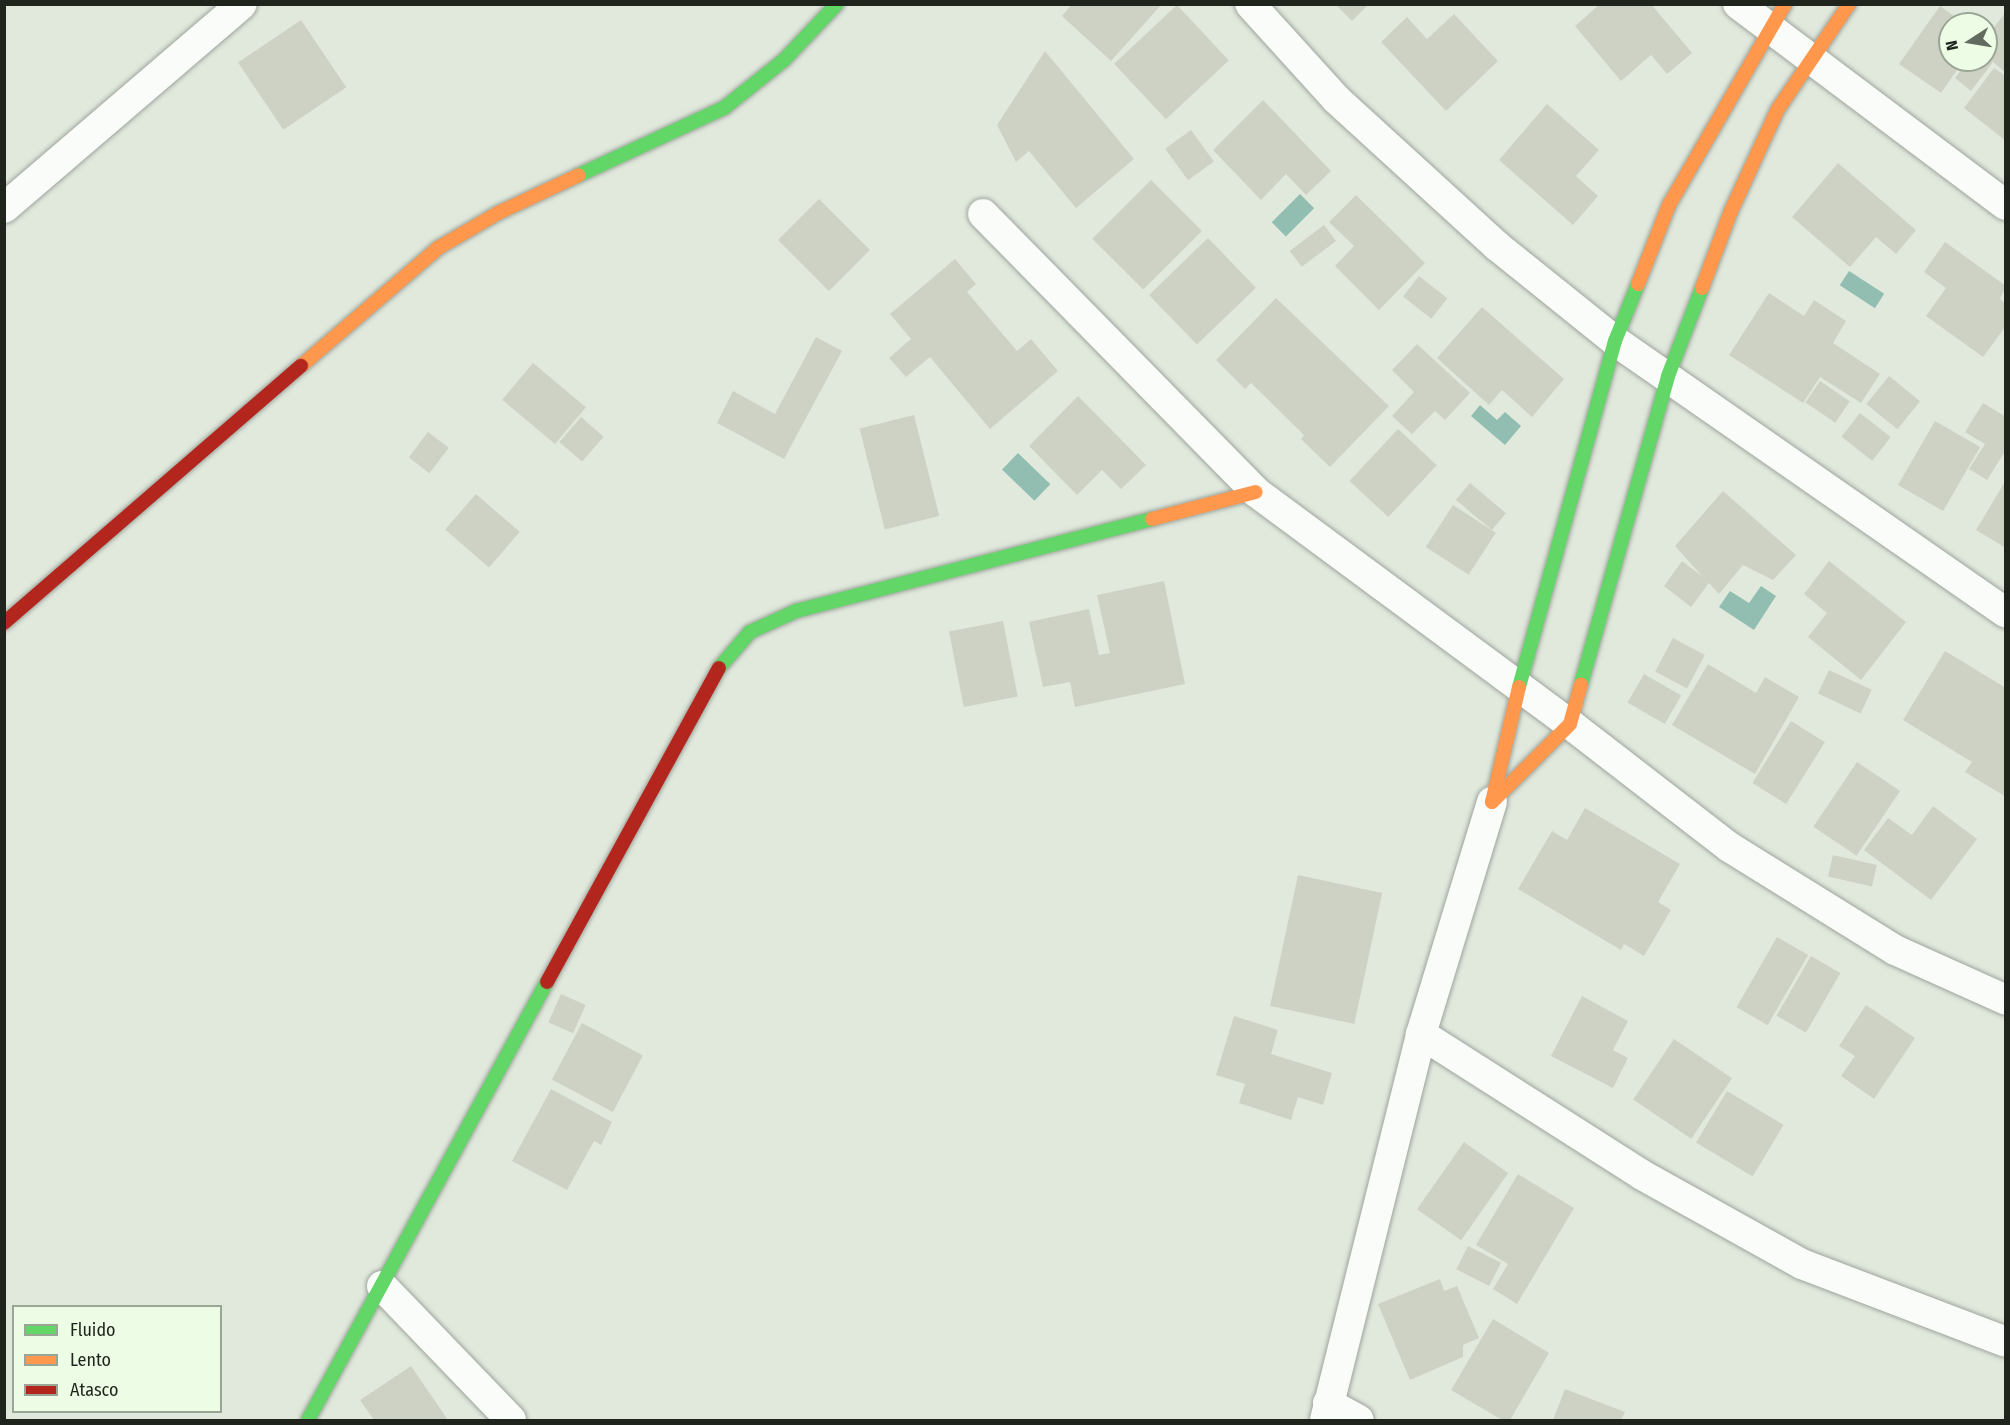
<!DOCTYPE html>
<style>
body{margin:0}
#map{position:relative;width:2010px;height:1425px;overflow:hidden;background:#e1e9dd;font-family:"Fira Sans Condensed",sans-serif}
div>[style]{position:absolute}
.water>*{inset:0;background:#92beb2;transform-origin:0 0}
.building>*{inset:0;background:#ced2c4;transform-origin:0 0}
.roads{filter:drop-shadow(0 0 2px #9ea59c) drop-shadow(0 0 2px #9ea59c)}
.street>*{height:30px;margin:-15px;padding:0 15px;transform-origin:15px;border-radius:15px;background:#fafcfa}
.fast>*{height:14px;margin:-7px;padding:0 7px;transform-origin:7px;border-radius:7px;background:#63d668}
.slow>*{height:14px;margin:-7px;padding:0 7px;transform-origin:7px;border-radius:7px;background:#ff974d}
.jam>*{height:14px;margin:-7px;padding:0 7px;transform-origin:7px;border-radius:7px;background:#b3261e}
span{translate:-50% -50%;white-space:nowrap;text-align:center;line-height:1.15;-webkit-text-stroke:4.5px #ecfce5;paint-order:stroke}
.frame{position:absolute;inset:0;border:6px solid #1f251c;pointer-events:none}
.legend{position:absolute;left:12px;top:1305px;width:210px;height:108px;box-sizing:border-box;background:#ecfce5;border:2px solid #9aa695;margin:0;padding:8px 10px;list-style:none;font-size:18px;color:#1f251c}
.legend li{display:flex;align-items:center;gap:12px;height:30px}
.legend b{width:30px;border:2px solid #9aa695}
.north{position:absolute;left:1938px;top:12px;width:60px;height:60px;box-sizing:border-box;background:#ecfce5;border:2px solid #9aa695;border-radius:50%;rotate:258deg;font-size:16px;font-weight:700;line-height:24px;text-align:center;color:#1f251c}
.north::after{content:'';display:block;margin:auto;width:21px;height:27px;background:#636a60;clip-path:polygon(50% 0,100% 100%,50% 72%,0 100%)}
</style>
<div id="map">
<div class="water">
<i style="left:1300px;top:194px;width:20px;height:40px;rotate:45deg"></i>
<i style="left:1849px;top:271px;width:42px;height:17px;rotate:33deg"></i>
<i style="clip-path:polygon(1480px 405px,1497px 420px,1505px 412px,1521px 426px,1505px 445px,1471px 416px)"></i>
<i style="left:1018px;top:453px;width:45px;height:23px;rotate:44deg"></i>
<i style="clip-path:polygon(1761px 586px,1776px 596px,1754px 630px,1719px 607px,1730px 591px,1749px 603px)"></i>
</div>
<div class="building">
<i style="clip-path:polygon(1072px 4px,1162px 4px,1111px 61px,1062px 16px)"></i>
<i style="clip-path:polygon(1335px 4px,1369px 4px,1352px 21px)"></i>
<i style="clip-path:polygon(1600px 4px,1651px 4px,1692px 53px,1667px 74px,1651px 55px,1621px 81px,1575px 26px)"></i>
<i style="left:1177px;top:5px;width:76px;height:86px;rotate:47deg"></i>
<i style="clip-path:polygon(1940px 6px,1965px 24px,1950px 24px,1950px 60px,1964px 60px,1941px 93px,1899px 64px)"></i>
<i style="clip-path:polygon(2006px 12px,2006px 73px,1993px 62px,1971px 91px,1955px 78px,1969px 60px,1986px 60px,1986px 37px)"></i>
<i style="clip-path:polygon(1454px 14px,1498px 61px,1446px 111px,1381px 42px,1407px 17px,1427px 39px)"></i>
<i style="left:301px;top:20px;width:81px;height:76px;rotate:56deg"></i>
<i style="clip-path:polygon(1045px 51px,1134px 159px,1076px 208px,1029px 151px,1016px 162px,997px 125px)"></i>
<i style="clip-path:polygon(1994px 68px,2006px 76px,2006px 141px,1964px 108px)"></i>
<i style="clip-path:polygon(1263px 100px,1331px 171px,1306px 195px,1286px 174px,1261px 200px,1213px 150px)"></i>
<i style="clip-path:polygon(1547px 104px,1599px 150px,1576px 176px,1598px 196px,1573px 225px,1499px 160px)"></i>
<i style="left:1191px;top:130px;width:39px;height:32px;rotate:54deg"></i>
<i style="clip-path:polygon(1838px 163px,1916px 230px,1896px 254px,1876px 237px,1850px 267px,1792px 217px)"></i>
<i style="left:1151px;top:180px;width:72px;height:83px;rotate:45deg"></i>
<i style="clip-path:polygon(1356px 195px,1425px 263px,1379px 310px,1335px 266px,1354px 246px,1329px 222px)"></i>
<i style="left:819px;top:199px;width:72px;height:58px;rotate:45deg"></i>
<i style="left:1324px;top:225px;width:20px;height:43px;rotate:53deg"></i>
<i style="left:1208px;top:238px;width:69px;height:82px;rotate:46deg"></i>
<i style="clip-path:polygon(1945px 242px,2006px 286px,2000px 299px,2006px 304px,2006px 326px,1983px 357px,1926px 316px,1946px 288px,1924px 272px)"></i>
<i style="clip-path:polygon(955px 259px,976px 284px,967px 292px,1017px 351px,1031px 339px,1058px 371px,990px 429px,930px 357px,906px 377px,889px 358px,911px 339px,890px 314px)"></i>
<i style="left:1419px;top:276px;width:36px;height:26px;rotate:38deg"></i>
<i style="clip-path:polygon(1769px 293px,1804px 316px,1814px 300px,1846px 321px,1833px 343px,1880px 374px,1861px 403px,1820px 377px,1803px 403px,1729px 355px)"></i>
<i style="clip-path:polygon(1276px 298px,1389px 406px,1330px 467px,1301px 439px,1304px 435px,1251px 383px,1245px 389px,1216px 360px)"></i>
<i style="clip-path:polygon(1482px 307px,1564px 379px,1532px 417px,1502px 390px,1489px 405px,1437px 358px)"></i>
<i style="clip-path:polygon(816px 337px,842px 351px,784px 459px,717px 423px,733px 391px,775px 414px)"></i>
<i style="clip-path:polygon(1417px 344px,1470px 393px,1445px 420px,1435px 411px,1412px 434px,1392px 416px,1414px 392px,1392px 370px)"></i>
<i style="left:533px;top:363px;width:69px;height:48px;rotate:40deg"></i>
<i style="left:1889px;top:376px;width:40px;height:36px;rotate:39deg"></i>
<i style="left:1820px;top:381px;width:36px;height:26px;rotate:34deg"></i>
<i style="clip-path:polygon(1078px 396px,1146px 465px,1121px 489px,1102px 470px,1077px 495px,1029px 446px)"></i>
<i style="clip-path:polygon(1983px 403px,2006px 417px,2006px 450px,1987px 480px,1969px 469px,1985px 444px,1965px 432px)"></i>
<i style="left:1860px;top:413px;width:39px;height:30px;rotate:38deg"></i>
<i style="left:914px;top:415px;width:104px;height:56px;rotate:76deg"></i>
<i style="left:581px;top:417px;width:30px;height:33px;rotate:41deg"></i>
<i style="left:1935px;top:421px;width:52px;height:74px;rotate:30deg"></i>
<i style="left:1398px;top:429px;width:53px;height:71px;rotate:43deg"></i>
<i style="left:428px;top:432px;width:26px;height:32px;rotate:37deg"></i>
<i style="clip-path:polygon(2006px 480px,2006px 548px,1976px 530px)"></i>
<i style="left:1470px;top:483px;width:47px;height:22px;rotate:40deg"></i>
<i style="clip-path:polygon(1723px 491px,1796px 555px,1773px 580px,1743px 565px,1719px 594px,1709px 583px,1691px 607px,1664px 586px,1682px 561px,1702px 576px,1675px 546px)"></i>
<i style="left:476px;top:494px;width:58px;height:47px;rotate:41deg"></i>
<i style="left:1453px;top:505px;width:51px;height:50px;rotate:33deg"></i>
<i style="clip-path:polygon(1829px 561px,1906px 622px,1861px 680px,1808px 637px,1827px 613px,1804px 594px)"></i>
<i style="clip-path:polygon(1164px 581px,1185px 684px,1075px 707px,1070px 682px,1043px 687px,1029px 622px,1089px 609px,1099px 655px,1110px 653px,1097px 595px)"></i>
<i style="left:1003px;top:621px;width:77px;height:55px;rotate:79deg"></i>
<i style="left:1673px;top:638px;width:36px;height:38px;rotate:28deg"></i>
<i style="clip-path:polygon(1945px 651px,2006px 688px,2006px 797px,1965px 772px,1972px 762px,1903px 720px)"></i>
<i style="clip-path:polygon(1708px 664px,1756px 693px,1765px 677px,1799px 697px,1755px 774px,1672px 725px)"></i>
<i style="left:1829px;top:670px;width:47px;height:26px;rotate:25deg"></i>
<i style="left:1644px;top:674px;width:43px;height:33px;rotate:30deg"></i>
<i style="left:1791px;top:721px;width:40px;height:73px;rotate:32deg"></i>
<i style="left:1857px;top:762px;width:52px;height:78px;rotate:34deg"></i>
<i style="clip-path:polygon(1933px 806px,1977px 839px,1931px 900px,1864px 850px,1888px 818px,1912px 835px)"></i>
<i style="clip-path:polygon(1585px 808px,1680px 864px,1658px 902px,1671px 910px,1644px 956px,1624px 944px,1621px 950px,1518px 889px,1552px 831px,1567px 840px)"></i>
<i style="left:1833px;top:855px;width:45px;height:22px;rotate:13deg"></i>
<i style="left:1298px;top:875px;width:86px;height:134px;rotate:12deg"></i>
<i style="left:1777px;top:937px;width:36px;height:81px;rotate:30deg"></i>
<i style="left:1811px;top:956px;width:34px;height:69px;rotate:30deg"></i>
<i style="left:561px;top:994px;width:27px;height:31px;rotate:24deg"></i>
<i style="clip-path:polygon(1582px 996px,1628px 1021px,1613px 1050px,1628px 1058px,1613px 1088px,1551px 1056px)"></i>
<i style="clip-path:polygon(1866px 1005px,1915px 1038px,1874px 1099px,1841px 1076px,1855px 1056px,1839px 1046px)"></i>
<i style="clip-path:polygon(1234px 1016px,1278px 1030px,1271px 1054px,1332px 1073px,1323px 1105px,1298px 1097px,1291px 1120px,1239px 1103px,1245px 1084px,1216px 1075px)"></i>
<i style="left:582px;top:1023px;width:69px;height:64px;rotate:28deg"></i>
<i style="left:1674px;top:1039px;width:70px;height:73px;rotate:34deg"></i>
<i style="clip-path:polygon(551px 1089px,612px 1122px,601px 1145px,594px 1141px,567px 1190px,512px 1161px)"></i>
<i style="left:1727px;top:1091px;width:66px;height:60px;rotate:31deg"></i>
<i style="left:1464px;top:1142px;width:54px;height:82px;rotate:35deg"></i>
<i style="clip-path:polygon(1518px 1174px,1574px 1208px,1517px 1304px,1493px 1289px,1508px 1264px,1476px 1245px)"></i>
<i style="left:1468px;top:1246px;width:37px;height:26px;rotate:27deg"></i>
<i style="clip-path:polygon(1440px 1279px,1444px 1291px,1457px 1286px,1479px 1338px,1463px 1345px,1463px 1357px,1410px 1380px,1378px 1304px)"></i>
<i style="clip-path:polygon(1493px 1319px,1549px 1353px,1510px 1420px,1502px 1420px,1451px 1390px)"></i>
<i style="clip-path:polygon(411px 1366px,448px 1420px,374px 1420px,360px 1400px)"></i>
<i style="clip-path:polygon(1565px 1389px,1625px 1412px,1621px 1420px,1553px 1420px)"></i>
</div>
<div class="roads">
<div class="street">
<i style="left:1250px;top:4px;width:128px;rotate:47.8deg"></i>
<i style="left:1336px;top:99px;width:218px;rotate:42.4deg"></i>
<i style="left:1497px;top:246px;width:151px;rotate:38.8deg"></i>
<i style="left:1615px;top:341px;width:476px;rotate:34.8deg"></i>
<i style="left:1738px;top:4px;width:335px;rotate:36.9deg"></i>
<i style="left:4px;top:208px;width:313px;rotate:-40.6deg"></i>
<i style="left:983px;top:214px;width:390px;rotate:45.5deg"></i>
<i style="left:1256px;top:492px;width:390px;rotate:36.5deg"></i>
<i style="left:1570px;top:724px;width:201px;rotate:37.7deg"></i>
<i style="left:1729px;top:847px;width:195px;rotate:31.8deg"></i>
<i style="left:1895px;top:950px;width:122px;rotate:24.2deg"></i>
<i style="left:1421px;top:1034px;width:262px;rotate:32.5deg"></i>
<i style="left:1642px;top:1175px;width:183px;rotate:29.1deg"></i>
<i style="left:1802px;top:1264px;width:218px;rotate:20.9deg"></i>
<i style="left:382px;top:1286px;width:186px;rotate:46.1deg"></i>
<i style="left:1328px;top:1403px;width:35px;rotate:29deg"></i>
<i style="left:1325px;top:1420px;width:398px;rotate:-76deg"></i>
<i style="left:1421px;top:1034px;width:243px;rotate:-73deg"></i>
</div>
<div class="fast">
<i style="left:579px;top:175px;width:160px;rotate:-24.8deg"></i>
<i style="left:724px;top:108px;width:77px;rotate:-38.7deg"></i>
<i style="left:784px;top:60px;width:77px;rotate:-46.6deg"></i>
<i style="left:719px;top:668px;width:48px;rotate:-49.3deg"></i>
<i style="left:750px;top:632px;width:51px;rotate:-24.5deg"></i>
<i style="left:796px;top:611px;width:368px;rotate:-14.5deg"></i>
<i style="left:1581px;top:684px;width:320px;rotate:-74.2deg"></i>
<i style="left:1668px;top:376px;width:94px;rotate:-68.9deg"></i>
<i style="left:1519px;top:687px;width:359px;rotate:-74.5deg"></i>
<i style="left:1615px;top:341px;width:61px;rotate:-68deg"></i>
<i style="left:308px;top:1420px;width:499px;rotate:-61.4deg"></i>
</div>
<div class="slow">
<i style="left:1638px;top:284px;width:85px;rotate:-68.6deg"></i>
<i style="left:1669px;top:205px;width:232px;rotate:-60deg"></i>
<i style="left:1702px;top:288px;width:82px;rotate:-69.4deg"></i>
<i style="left:1731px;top:211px;width:112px;rotate:-65.3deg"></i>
<i style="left:1778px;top:109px;width:127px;rotate:-55.9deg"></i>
<i style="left:301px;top:366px;width:181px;rotate:-40.7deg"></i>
<i style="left:438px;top:248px;width:69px;rotate:-30.3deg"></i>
<i style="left:498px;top:213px;width:89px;rotate:-25.1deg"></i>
<i style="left:1152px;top:519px;width:107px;rotate:-14.6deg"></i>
<i style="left:1519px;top:687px;width:118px;rotate:103.2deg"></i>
<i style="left:1492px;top:802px;width:110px;rotate:-45deg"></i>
<i style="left:1570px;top:724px;width:41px;rotate:-74.6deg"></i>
</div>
<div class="jam">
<i style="left:4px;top:623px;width:393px;rotate:-40.9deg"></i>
<i style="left:547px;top:982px;width:358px;rotate:-61.3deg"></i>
</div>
</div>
<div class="frame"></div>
<ul class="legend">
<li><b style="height:8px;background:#63d668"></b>Fluido</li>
<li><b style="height:8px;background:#ff974d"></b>Lento</li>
<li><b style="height:8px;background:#b3261e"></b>Atasco</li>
</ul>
<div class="north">N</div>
</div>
